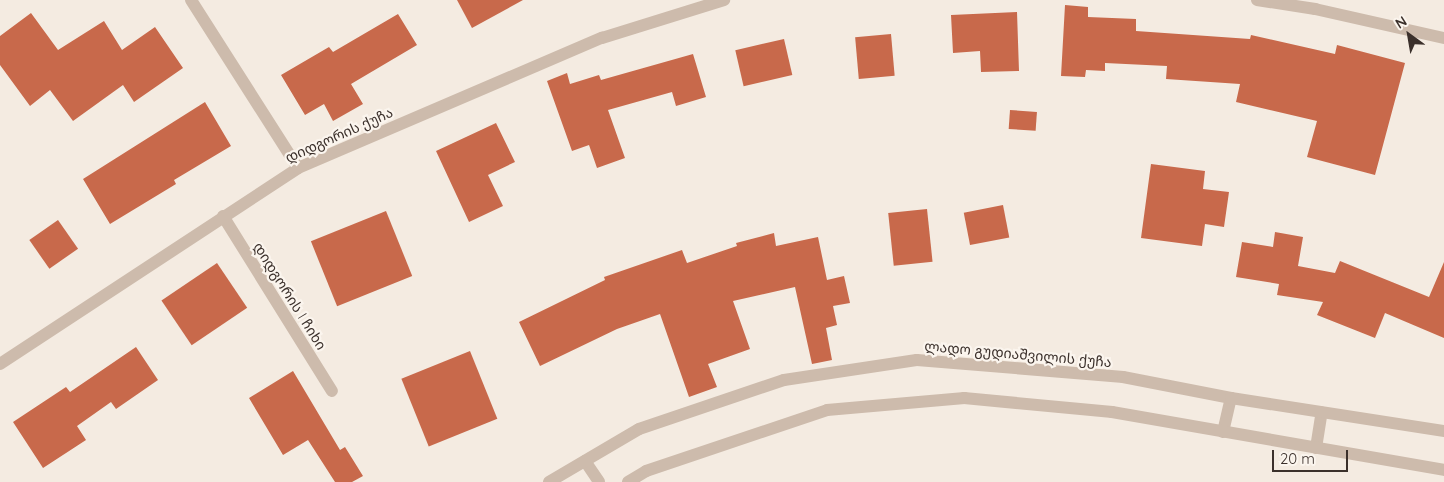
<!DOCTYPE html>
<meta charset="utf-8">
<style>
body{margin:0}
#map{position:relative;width:1444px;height:482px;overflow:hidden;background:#f4ebe1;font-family:Quicksand,"Noto Sans Georgian",sans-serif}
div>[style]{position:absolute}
.building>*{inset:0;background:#c8694b;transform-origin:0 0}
.street>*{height:12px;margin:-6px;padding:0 6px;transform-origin:6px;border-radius:6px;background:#cdbbac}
span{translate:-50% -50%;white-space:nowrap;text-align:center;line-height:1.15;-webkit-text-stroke:4.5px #fbf5ee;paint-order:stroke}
.street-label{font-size:14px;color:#3b302b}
.north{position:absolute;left:1384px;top:10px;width:50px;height:50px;-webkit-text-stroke:4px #fbf5ee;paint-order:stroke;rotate:328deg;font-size:14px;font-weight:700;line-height:20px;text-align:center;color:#3b302b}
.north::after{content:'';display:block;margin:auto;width:18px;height:22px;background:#3b302b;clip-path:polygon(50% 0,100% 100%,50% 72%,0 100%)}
.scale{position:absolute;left:1272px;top:450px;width:76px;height:22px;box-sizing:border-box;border:2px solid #3b302b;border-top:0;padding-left:6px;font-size:15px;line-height:18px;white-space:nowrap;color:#3b302b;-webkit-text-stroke:4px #fbf5ee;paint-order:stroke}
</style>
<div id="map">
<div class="building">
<i style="clip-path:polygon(457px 0,523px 0,472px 28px)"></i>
<i style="clip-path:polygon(1065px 5px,1088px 7px,1088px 17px,1136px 19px,1136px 31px,1250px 39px,1251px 35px,1335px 54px,1337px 45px,1405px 63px,1375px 175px,1307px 157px,1317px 121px,1236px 102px,1240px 84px,1166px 79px,1167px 66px,1105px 63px,1105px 71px,1086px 70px,1085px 77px,1061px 76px)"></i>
<i style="clip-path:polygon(1017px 12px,1019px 71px,981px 72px,980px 51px,953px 53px,951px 15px)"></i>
<i style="clip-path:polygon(31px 13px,58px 50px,104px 21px,122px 50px,155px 27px,183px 68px,134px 102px,123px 85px,73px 121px,50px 90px,30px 106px,0 65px,0 36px)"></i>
<i style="clip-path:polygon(398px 14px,417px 45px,351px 84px,363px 104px,333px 121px,324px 104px,305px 115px,281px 75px,329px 47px,333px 52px)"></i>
<i style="left:891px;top:34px;width:42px;height:36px;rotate:85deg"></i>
<i style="left:784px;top:39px;width:37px;height:50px;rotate:77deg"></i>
<i style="clip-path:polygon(693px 54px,706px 97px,676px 106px,672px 92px,608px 110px,625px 158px,597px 168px,589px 145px,572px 151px,547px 81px,567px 73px,570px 84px,599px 75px,601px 80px)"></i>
<i style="clip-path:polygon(205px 102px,231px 146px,174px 180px,176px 184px,110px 224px,83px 179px)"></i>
<i style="left:1010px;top:110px;width:27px;height:19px;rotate:4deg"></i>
<i style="clip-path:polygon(496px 123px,515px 162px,488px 175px,503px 206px,469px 222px,436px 151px)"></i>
<i style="clip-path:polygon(1151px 164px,1205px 171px,1203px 189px,1229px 192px,1224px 227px,1205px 224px,1202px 246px,1141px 238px)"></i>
<i style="left:1003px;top:205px;width:33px;height:40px;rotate:79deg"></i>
<i style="left:927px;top:209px;width:53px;height:39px;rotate:84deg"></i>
<i style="left:386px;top:211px;width:70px;height:81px;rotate:68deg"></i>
<i style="left:58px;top:220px;width:35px;height:35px;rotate:55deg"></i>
<i style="clip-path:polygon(1275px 232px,1303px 237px,1298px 266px,1335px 273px,1340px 261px,1429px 297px,1444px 262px,1444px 338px,1385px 313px,1375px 338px,1317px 315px,1323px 302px,1277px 295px,1279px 284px,1236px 277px,1242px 242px,1273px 247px)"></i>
<i style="clip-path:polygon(774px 233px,776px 246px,818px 237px,827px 280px,844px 276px,850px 303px,833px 306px,837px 325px,826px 328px,832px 360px,812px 364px,795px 287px,733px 301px,750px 349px,708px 364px,717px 387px,689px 397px,660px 314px,617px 329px,540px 366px,519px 322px,605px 280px,604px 277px,682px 250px,687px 263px,737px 246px,736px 243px)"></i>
<i style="left:217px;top:263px;width:54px;height:67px;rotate:56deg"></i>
<i style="clip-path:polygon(136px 347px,158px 380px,116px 409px,111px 402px,77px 426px,86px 440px,43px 468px,13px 422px,66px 387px,70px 392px)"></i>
<i style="left:470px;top:351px;width:73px;height:74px;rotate:68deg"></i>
<i style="clip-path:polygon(293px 371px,340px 450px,345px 447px,363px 476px,352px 482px,335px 482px,308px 440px,283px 455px,249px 398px)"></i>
</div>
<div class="street">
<i style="left:191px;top:0;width:199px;rotate:57.5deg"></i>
<i style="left:1257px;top:0;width:59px;rotate:8.8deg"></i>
<i style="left:1315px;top:9px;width:132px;rotate:12.7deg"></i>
<i style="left:223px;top:216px;width:206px;rotate:58.1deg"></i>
<i style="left:0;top:364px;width:357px;rotate:-33.3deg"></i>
<i style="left:298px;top:168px;width:331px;rotate:-23.2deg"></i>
<i style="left:602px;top:38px;width:128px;rotate:-17.3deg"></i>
<i style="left:1223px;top:432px;width:35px;rotate:-77deg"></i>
<i style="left:1316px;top:448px;width:36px;rotate:-81deg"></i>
<i style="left:585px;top:461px;width:25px;rotate:56deg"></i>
<i style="left:549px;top:482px;width:104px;rotate:-30.5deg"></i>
<i style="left:639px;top:429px;width:153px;rotate:-18.7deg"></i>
<i style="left:784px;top:380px;width:134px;rotate:-8.6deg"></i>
<i style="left:917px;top:360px;width:207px;rotate:4.7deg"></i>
<i style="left:1123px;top:377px;width:110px;rotate:11deg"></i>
<i style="left:1231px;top:398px;width:216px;rotate:8.8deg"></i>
<i style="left:628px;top:482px;width:21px;rotate:-31deg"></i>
<i style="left:646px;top:471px;width:191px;rotate:-18.6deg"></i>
<i style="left:827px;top:410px;width:138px;rotate:-5deg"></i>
<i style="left:964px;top:398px;width:149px;rotate:5.4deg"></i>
<i style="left:1112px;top:412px;width:337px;rotate:9.9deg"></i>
</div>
<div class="street-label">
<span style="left:339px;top:135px;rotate:-24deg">დიდგორის ქუჩა</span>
<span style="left:290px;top:296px;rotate:58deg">დიდგორის I ჩიხი</span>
<span style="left:1018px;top:354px;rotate:5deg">ლადო გუდიაშვილის ქუჩა</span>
</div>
<div class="north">N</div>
<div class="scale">20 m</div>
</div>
